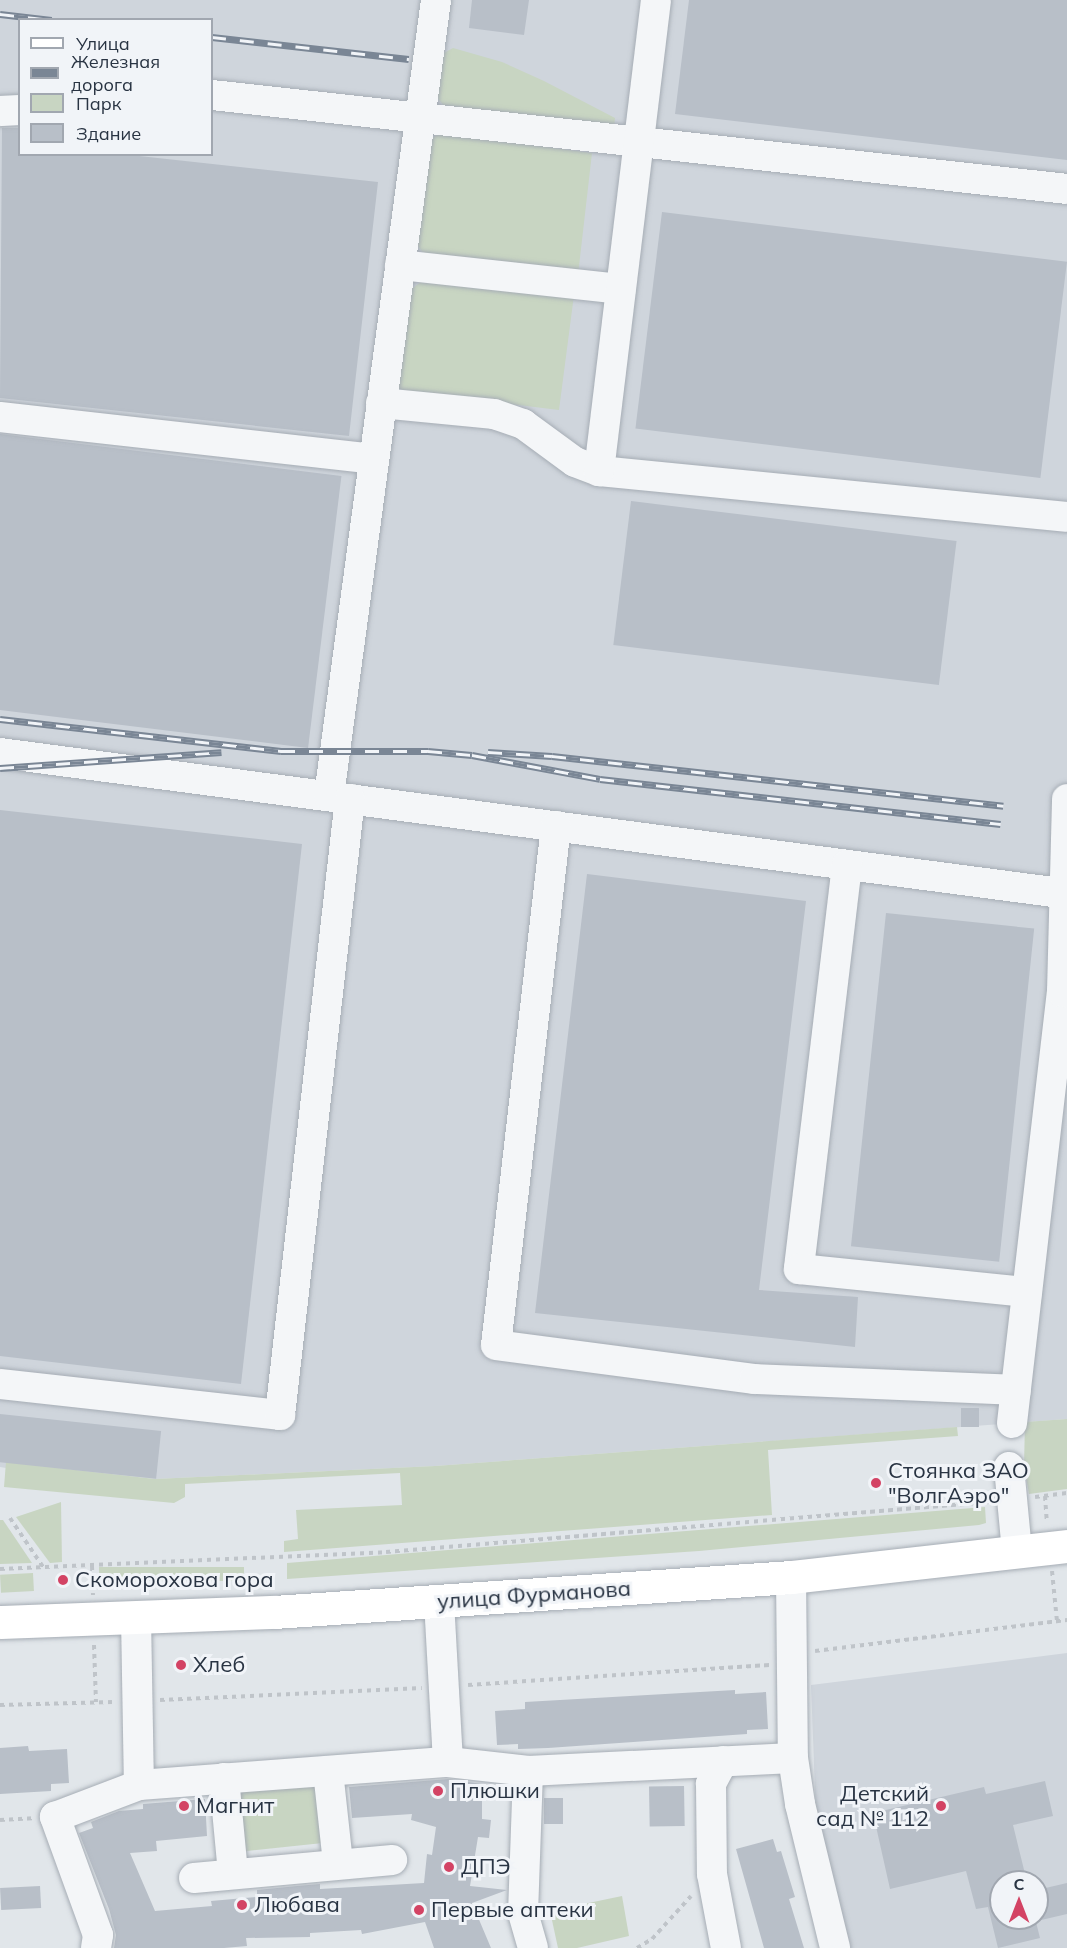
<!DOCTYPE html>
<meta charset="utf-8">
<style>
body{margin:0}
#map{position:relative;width:1067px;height:1948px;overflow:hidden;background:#e1e6ea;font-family:Mulish,sans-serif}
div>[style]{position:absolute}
.built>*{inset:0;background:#cfd5dc}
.green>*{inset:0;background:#c8d5c2;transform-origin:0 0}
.building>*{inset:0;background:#b8bfc8;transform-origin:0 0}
.path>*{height:4px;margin-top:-2px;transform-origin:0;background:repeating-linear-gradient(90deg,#bfc4c9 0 4.5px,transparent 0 9px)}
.roads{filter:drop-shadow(0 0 2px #a6adb5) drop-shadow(0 0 2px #a6adb5)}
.minor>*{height:30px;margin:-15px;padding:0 15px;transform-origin:15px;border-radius:15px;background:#f4f6f8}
.major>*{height:33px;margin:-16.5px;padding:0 16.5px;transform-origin:16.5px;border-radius:16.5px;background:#fff}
.rail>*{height:7px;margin-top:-3.5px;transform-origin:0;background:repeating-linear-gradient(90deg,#f1f4f8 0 14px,#7a8695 0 28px);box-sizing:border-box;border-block:2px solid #7a8695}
.dots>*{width:16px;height:16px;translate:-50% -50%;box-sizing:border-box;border:3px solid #f1f4f8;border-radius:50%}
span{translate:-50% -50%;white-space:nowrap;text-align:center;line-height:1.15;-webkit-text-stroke:6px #f1f4f8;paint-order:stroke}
.poi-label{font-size:22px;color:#293443}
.left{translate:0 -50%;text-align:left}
.right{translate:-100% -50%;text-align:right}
.street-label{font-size:22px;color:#293443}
.legend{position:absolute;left:18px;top:18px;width:195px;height:138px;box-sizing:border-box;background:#f1f4f8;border:2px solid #a1a7b0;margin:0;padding:8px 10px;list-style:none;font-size:18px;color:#293443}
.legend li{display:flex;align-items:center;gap:12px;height:30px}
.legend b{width:30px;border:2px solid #a1a7b0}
.north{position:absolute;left:989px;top:1870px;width:60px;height:60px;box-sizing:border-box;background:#f1f4f8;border:2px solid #a1a7b0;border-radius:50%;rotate:0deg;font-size:16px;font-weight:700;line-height:24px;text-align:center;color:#293443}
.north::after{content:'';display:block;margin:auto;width:21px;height:27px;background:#d34364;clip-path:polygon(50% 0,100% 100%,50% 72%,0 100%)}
</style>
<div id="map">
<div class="built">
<i style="clip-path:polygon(evenodd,0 0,1067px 0,1067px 1419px,435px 1466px,155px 1479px,7px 1463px,6px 1468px,0 1467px,0 0,20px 20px,212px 20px,212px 154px,20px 154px,20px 20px)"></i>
<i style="clip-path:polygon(evenodd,1067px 1653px,1067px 1948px,851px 1948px,816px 1817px,811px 1685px,1067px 1653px,1001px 1882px,1037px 1882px,1037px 1918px,1001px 1918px,1001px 1882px)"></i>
</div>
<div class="green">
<i style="clip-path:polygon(453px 48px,502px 62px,544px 81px,615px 118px,614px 128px,443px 105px,436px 96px,442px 54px)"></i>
<i style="clip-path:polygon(440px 133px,592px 153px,578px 275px,428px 259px,417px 245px,429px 140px)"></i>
<i style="clip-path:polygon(426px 278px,574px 295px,559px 410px,398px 390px,409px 291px)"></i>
<i style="clip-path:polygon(1067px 1419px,1067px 1489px,1029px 1494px,1024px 1466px,1025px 1422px)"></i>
<i style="clip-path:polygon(957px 1427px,958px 1436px,768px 1450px,772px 1515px,284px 1552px,284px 1541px,298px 1539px,296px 1510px,402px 1505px,400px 1473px,185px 1484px,185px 1497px,174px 1503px,4px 1487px,6px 1462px,155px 1479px,435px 1466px)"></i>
<i style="clip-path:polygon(61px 1502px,62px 1562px,50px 1563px,16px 1517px)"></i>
<i style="clip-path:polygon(985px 1507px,986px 1523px,979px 1525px,699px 1551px,287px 1579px,287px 1563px)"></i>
<i style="clip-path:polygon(0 1520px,3px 1520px,32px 1563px,0 1564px)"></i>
<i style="left:244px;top:1567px;width:14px;height:145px;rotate:90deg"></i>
<i style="left:33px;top:1573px;width:18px;height:33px;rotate:87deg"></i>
<i style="left:319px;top:1782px;width:61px;height:81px;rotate:84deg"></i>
<i style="clip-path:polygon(622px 1896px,629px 1936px,577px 1948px,558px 1948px,550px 1911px)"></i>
</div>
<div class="building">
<i style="clip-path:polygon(472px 0,529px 0,524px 35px,469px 28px)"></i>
<i style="clip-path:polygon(689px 0,1067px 0,1067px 160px,675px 114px)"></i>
<i style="clip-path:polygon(2px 128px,20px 128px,20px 154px,121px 154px,378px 182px,349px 436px,0 398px)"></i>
<i style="left:662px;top:212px;width:408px;height:218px;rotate:7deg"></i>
<i style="left:0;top:434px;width:344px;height:274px;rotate:7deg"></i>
<i style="left:631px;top:501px;width:328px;height:145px;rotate:7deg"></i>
<i style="clip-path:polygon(0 810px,302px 844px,241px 1384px,0 1356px)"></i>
<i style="clip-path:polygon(587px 874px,806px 901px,759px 1290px,858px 1297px,855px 1347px,535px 1313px)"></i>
<i style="left:886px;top:913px;width:149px;height:335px;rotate:6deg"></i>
<i style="left:961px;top:1408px;width:18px;height:19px"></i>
<i style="left:0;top:1414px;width:162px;height:48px;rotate:6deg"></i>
<i style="clip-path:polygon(735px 1690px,735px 1694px,766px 1692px,768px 1729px,747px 1730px,747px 1734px,548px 1748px,518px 1749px,518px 1744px,497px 1745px,495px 1711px,525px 1709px,525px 1702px)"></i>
<i style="clip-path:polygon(28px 1746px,29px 1751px,67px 1749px,69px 1783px,51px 1784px,51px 1791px,0 1794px,0 1748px)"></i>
<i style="clip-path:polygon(448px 1779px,482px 1784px,482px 1819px,491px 1820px,489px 1838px,478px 1837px,470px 1886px,507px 1890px,472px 1903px,491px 1948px,434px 1948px,425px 1922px,362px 1934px,361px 1930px,310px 1933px,310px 1937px,246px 1938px,247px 1946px,224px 1948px,114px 1948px,116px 1935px,109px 1909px,79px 1833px,93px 1828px,91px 1822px,119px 1811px,143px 1809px,143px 1804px,205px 1799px,207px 1836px,156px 1841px,157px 1851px,130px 1853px,155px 1911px,212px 1906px,211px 1901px,257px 1897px,257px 1890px,297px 1886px,320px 1884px,320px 1889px,424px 1883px,427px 1854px,432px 1855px,436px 1827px,411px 1820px,412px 1814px,352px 1818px,349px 1787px)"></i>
<i style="clip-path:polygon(1045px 1781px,1053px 1816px,1013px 1825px,1027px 1882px,1001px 1882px,1001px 1918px,1035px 1918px,1040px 1938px,998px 1948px,988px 1907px,976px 1909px,966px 1871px,890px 1889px,873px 1813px,984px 1787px,986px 1794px)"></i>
<i style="left:684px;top:1786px;width:40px;height:35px;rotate:89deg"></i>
<i style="left:544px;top:1798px;width:19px;height:26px"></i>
<i style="clip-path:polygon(773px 1839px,777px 1852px,781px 1851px,795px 1897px,789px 1899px,804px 1948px,764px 1948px,736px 1849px)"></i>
<i style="clip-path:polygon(1067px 1883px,1067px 1914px,1037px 1921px,1037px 1890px)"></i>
<i style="left:40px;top:1886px;width:22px;height:40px;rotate:87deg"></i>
</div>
<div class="path">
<i style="left:1045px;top:1496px;width:26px;rotate:86deg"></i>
<i style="left:1035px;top:1497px;width:32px;rotate:-7deg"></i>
<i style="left:10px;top:1518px;width:59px;rotate:56deg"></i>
<i style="left:92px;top:1566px;width:29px;rotate:88deg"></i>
<i style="left:0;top:1569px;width:386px;rotate:-2.5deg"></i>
<i style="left:386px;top:1552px;width:605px;rotate:-4.74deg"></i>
<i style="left:1052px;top:1571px;width:50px;rotate:84.3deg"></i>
<i style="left:94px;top:1645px;width:57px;rotate:88deg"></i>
<i style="left:815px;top:1651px;width:254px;rotate:-7deg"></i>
<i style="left:468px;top:1685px;width:302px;rotate:-3.8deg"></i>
<i style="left:160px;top:1700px;width:262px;rotate:-2.6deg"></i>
<i style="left:0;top:1705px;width:113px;rotate:-1.5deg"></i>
<i style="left:0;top:1820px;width:33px;rotate:-3deg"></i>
<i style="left:637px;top:1948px;width:17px;rotate:-31deg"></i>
<i style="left:652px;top:1939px;width:58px;rotate:-47.8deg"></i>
</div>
<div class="roads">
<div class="minor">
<i style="left:212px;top:95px;width:860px;rotate:6.27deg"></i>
<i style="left:0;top:111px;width:20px;rotate:-3deg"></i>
<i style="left:400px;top:265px;width:222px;rotate:6.2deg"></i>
<i style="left:381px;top:403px;width:114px;rotate:5.6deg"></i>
<i style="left:494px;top:414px;width:31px;rotate:19deg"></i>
<i style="left:523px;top:424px;width:64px;rotate:36.2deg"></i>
<i style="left:575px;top:462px;width:26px;rotate:21deg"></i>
<i style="left:599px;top:471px;width:470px;rotate:5.6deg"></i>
<i style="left:0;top:417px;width:376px;rotate:6.4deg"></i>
<i style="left:599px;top:471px;width:474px;rotate:-83.1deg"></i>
<i style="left:0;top:753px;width:1070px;rotate:7.52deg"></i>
<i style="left:329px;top:796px;width:803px;rotate:-82.34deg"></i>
<i style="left:556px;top:826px;width:522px;rotate:96.59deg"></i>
<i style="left:496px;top:1345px;width:260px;rotate:7.5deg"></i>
<i style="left:754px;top:1379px;width:262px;rotate:2.4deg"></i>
<i style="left:847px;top:865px;width:407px;rotate:96.8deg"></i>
<i style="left:799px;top:1269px;width:229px;rotate:5.8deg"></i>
<i style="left:0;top:1384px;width:282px;rotate:6.3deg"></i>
<i style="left:280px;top:1415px;width:620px;rotate:-83.52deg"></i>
<i style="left:1012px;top:1423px;width:434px;rotate:-83.4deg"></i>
<i style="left:1062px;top:992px;width:193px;rotate:-88.5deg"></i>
<i style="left:1009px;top:1467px;width:85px;rotate:84.6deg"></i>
<i style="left:791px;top:1577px;width:181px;rotate:89.4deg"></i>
<i style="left:793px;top:1758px;width:47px;rotate:81.3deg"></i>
<i style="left:800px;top:1804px;width:148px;rotate:76.3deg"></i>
<i style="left:439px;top:1601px;width:161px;rotate:86.8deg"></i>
<i style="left:136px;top:1617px;width:168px;rotate:89deg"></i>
<i style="left:723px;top:1761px;width:26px;rotate:118deg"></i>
<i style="left:711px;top:1784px;width:90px;rotate:89.4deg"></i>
<i style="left:712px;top:1874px;width:75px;rotate:79.3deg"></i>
<i style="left:328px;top:1771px;width:93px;rotate:83.8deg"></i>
<i style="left:528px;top:1771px;width:142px;rotate:92deg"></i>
<i style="left:523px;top:1913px;width:36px;rotate:74deg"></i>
<i style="left:224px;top:1778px;width:96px;rotate:84.6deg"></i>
<i style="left:194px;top:1878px;width:199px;rotate:-5.2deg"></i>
<i style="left:96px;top:1948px;width:13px;rotate:-81deg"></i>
<i style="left:98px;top:1935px;width:126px;rotate:-110deg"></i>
<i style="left:55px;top:1817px;width:90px;rotate:-20.9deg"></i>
<i style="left:139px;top:1785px;width:310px;rotate:-4.3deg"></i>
<i style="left:448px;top:1762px;width:81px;rotate:6.4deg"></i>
<i style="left:528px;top:1771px;width:265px;rotate:-2.8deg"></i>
</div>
<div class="major">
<i style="left:0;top:1622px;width:274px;rotate:-2.1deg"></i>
<i style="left:274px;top:1612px;width:518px;rotate:-3.87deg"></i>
<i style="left:791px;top:1577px;width:278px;rotate:-6.4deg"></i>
</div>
</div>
<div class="rail">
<i style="left:0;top:14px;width:52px;rotate:6.6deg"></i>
<i style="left:212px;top:37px;width:198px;rotate:6.4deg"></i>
<i style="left:0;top:719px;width:283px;rotate:6.5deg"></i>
<i style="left:281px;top:751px;width:147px"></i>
<i style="left:428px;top:751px;width:44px;rotate:5.2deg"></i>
<i style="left:472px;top:755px;width:130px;rotate:10.6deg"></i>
<i style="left:600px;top:779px;width:403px;rotate:6.4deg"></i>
<i style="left:488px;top:752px;width:64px;rotate:3.6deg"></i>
<i style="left:552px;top:756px;width:454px;rotate:6.3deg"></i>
<i style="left:0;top:768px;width:222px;rotate:-4.1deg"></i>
</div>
<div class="dots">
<i style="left:876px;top:1483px;background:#d34364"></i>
<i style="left:63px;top:1580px;background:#d34364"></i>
<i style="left:181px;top:1665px;background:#d34364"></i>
<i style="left:438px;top:1791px;background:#d34364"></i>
<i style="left:184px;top:1806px;background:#d34364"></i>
<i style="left:941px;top:1806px;background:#d34364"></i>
<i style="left:449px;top:1867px;background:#d34364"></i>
<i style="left:242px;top:1905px;background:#d34364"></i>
<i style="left:419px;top:1910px;background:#d34364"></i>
</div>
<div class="poi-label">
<span class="left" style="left:888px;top:1483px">Стоянка ЗАО<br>"ВолгАэро"</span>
<span class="left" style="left:75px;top:1580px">Скоморохова гора</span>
<span class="left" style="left:193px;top:1665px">Хлеб</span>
<span class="left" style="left:450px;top:1791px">Плюшки</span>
<span class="right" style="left:929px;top:1806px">Детский<br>сад № 112</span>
<span class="left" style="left:196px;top:1806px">Магнит</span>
<span class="left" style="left:461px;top:1867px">ДПЭ</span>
<span class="left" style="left:254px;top:1905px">Любава</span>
<span class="left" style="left:431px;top:1910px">Первые аптеки</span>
</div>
<div class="street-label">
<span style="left:534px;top:1595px;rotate:-4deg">улица Фурманова</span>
</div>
<ul class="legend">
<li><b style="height:8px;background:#fff"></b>Улица</li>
<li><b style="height:8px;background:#7a8695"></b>Железная дорога</li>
<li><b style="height:16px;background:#c8d5c2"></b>Парк</li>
<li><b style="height:16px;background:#b8bfc8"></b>Здание</li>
</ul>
<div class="north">С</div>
</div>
